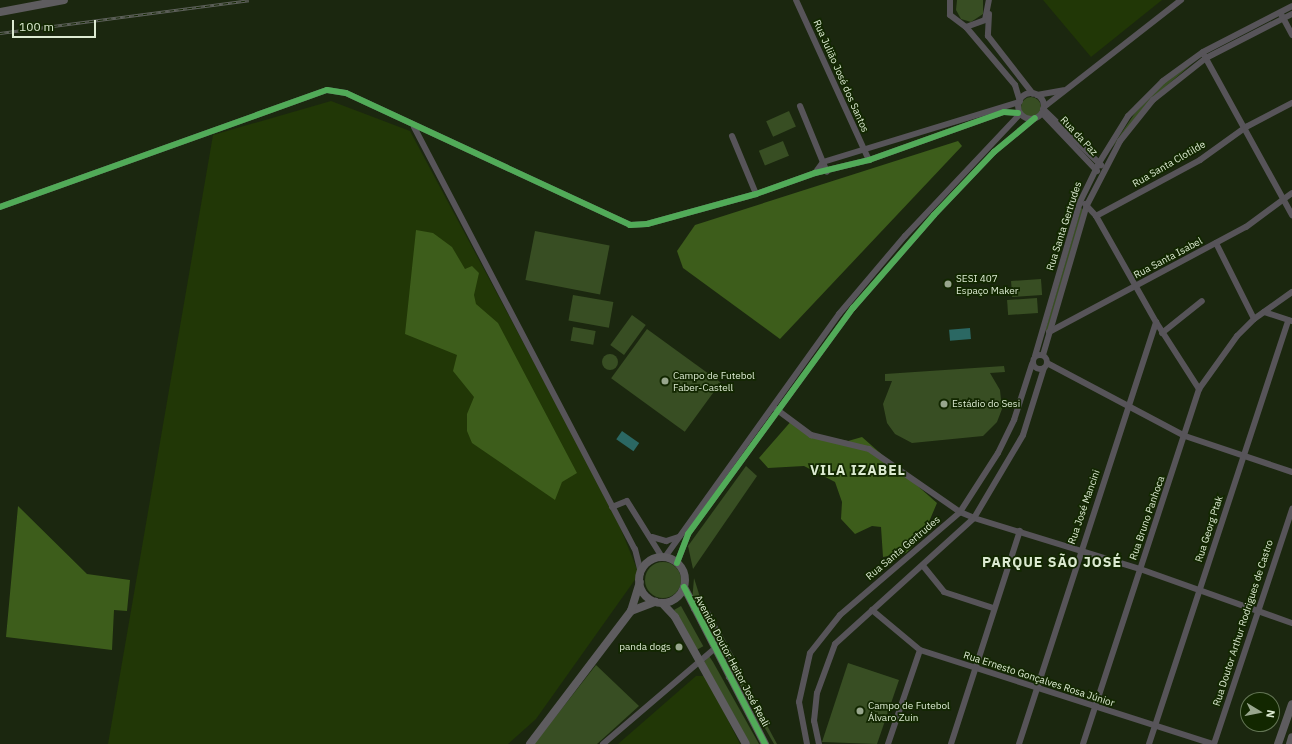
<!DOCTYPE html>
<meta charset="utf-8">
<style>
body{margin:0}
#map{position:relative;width:1292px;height:744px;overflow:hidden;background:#1b270f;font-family:"IBM Plex Sans",sans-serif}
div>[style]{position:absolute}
.built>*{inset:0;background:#213706}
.green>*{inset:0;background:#384e23;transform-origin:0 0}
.round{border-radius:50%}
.forest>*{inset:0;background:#3d5d1b}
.water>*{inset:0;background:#2b6863;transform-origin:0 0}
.minor>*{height:6px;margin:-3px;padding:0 3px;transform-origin:3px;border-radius:3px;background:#575459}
.minor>.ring{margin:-3px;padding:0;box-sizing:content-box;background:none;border:6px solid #575459;border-radius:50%}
.major>*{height:8px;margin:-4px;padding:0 4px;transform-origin:4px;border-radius:4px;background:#5e5c5f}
.major>.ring{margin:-4px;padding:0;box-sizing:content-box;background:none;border:8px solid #5e5c5f;border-radius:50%}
.rail>*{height:3px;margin-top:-1.5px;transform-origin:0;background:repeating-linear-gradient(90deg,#122700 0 4.5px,#5f625c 0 9px);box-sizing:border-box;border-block:1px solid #5f625c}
.cycleway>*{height:6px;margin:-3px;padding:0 3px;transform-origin:3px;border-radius:3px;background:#51ab58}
.dots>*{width:11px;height:11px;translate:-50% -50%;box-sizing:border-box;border:2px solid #122700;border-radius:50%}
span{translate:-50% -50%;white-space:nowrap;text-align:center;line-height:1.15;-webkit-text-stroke:3.5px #122700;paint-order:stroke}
.street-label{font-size:10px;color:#dcead1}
.poi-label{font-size:10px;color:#dcead1}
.left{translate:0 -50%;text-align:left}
.right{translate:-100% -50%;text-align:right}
.district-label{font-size:14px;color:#dcead1;font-weight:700;letter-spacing:1px}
.north{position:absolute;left:1240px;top:692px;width:40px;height:40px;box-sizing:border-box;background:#122700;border:1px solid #637554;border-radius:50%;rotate:100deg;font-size:11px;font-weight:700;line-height:16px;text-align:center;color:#dcead1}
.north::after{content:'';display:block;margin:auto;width:14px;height:18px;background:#98a68d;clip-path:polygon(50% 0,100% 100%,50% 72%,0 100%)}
.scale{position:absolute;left:12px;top:20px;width:84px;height:18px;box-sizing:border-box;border:2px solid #dcead1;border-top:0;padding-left:5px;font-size:12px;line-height:14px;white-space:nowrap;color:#dcead1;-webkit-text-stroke:3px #122700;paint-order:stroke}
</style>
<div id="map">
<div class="built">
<i style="clip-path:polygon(1043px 0,1162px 0,1091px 57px)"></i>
<i style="clip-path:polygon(331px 101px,410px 131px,614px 512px,639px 574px,536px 719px,508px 744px,108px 744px,213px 135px)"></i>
<i style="clip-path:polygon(696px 676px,706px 676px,740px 744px,618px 744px)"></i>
</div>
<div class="green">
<i style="clip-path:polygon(957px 0,983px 0,983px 14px,971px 22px,961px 19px,956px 10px)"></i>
<i style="clip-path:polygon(1193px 63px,1150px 100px,1110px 150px,1135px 113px,1162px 85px)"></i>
<i class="round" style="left:1021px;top:97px;width:20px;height:20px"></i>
<i style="left:789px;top:111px;width:17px;height:25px;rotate:66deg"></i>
<i style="left:783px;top:141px;width:16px;height:26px;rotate:68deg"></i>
<i style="clip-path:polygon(1081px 208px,1084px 210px,1048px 330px,1045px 331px)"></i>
<i style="left:535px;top:231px;width:76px;height:50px;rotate:11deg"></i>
<i style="left:1041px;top:279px;width:16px;height:30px;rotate:86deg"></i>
<i style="left:573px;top:295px;width:41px;height:26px;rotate:10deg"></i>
<i style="left:1037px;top:298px;width:15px;height:30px;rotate:86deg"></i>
<i style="left:632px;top:315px;width:17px;height:37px;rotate:36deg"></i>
<i style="left:573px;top:327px;width:23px;height:14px;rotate:10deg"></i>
<i style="left:647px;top:329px;width:91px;height:61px;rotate:36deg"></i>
<i class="round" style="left:602px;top:354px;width:16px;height:16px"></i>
<i style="clip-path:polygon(1004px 366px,1005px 372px,990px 373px,1000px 390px,1002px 409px,997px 422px,983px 436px,912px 443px,895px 434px,887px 423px,883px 404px,892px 381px,885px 381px,885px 374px)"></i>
<i style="clip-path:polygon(746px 466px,757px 476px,693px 569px,688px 546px)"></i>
<i class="round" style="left:645px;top:562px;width:36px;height:36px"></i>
<i style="clip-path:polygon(694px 578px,703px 607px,692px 602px)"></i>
<i style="left:681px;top:606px;width:46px;height:8px;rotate:61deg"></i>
<i style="clip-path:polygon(709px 656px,713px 662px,759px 744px,750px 744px,704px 662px)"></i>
<i style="clip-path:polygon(848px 663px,899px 680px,877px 744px,822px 742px)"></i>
<i style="clip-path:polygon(596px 665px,639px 706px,597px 744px,534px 744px)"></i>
<i style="clip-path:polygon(739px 673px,777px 744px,774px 744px,735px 676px)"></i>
</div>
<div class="forest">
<i style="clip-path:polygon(958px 141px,962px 146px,780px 339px,683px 268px,677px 251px,695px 225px)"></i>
<i style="clip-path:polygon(416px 230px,433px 233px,452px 247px,465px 269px,472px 266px,479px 273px,474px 295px,476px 304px,498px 323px,577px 473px,562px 482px,555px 500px,472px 443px,467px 431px,467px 414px,474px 397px,453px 371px,457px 355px,405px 334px)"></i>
<i style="clip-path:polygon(793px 419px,811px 434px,848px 441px,862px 437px,937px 503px,923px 536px,906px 553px,883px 557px,881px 527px,872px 526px,855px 534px,841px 519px,842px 502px,835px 482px,804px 466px,768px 468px,759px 458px)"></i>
<i style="clip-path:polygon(18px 506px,87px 574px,130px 580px,127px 611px,114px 610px,112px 650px,6px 637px)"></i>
</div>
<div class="water">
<i style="left:970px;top:328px;width:11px;height:21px;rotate:85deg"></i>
<i style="left:622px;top:431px;width:21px;height:10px;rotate:35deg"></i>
</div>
<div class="minor">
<i style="left:796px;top:0;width:176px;rotate:65.5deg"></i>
<i style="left:950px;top:0;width:15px;rotate:90deg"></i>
<i style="left:950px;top:15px;width:20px;rotate:37deg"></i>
<i style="left:966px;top:27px;width:20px;rotate:-20deg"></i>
<i style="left:985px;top:20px;width:20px;rotate:-79deg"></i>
<i style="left:989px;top:14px;width:22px;rotate:93deg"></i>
<i style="left:988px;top:36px;width:73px;rotate:52.2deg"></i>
<i style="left:1281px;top:14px;width:24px;rotate:62deg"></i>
<i style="left:966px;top:27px;width:76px;rotate:49.8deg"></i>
<i style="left:1015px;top:85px;width:17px;rotate:73deg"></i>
<i style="left:1204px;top:55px;width:183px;rotate:61.2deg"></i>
<i class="ring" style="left:1018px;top:93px;width:20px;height:20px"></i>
<i style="left:1037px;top:95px;width:27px;rotate:-10deg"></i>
<i style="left:800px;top:106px;width:71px;rotate:67.8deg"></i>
<i style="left:1044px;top:107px;width:174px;rotate:-38deg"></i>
<i style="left:1043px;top:109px;width:81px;rotate:44deg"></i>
<i style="left:1042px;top:113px;width:80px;rotate:46.5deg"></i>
<i style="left:414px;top:127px;width:476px;rotate:62.4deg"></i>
<i style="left:635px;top:549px;width:25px;rotate:76deg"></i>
<i style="left:732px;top:136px;width:63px;rotate:67.5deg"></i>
<i style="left:815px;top:173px;width:14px;rotate:-54deg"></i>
<i style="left:823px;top:162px;width:205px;rotate:-17deg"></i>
<i style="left:1085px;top:204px;width:16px;rotate:47deg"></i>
<i style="left:1096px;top:216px;width:122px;rotate:60.5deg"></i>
<i style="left:1156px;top:322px;width:80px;rotate:57.3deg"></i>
<i style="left:0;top:207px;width:347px;rotate:-19.7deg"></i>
<i style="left:327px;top:90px;width:19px;rotate:9deg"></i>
<i style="left:346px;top:93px;width:313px;rotate:24.9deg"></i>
<i style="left:630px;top:225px;width:17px;rotate:-3deg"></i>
<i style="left:647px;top:224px;width:113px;rotate:-15.4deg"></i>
<i style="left:756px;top:194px;width:63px;rotate:-19.6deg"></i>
<i style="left:815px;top:173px;width:56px;rotate:-13.5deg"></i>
<i style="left:869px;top:160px;width:143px;rotate:-19.6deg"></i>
<i style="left:1004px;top:112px;width:14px;rotate:4deg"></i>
<i style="left:1096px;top:216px;width:118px;rotate:-28.3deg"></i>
<i style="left:1200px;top:160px;width:57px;rotate:-35.7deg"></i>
<i style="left:1246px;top:127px;width:52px;rotate:-27.6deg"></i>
<i style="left:1216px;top:243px;width:85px;rotate:63.4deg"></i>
<i style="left:1264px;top:312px;width:29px;rotate:18deg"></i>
<i style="left:1049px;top:332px;width:223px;rotate:-28.1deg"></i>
<i style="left:1246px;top:227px;width:57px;rotate:-36.5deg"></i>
<i style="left:1162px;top:333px;width:51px;rotate:-38.7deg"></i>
<i class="ring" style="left:1033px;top:355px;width:8px;height:8px"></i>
<i style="left:1043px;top:355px;width:156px;rotate:-73.7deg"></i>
<i style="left:1087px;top:205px;width:72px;rotate:-62.7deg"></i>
<i style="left:1120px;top:141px;width:53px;rotate:-51.2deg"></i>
<i style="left:1153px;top:100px;width:68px;rotate:-38.4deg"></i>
<i style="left:1206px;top:58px;width:97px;rotate:-27.1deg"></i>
<i style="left:1035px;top:356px;width:160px;rotate:-73.7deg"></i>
<i style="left:1080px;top:202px;width:43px;rotate:-64deg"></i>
<i style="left:1099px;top:163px;width:55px;rotate:-58.3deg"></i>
<i style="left:1128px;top:116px;width:49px;rotate:-45deg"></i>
<i style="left:1163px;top:81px;width:49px;rotate:-35.9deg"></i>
<i style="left:1203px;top:52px;width:100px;rotate:-27.3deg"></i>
<i style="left:1047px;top:363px;width:156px;rotate:27.9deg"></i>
<i style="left:1185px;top:436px;width:113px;rotate:18.6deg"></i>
<i style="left:776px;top:409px;width:44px;rotate:36.6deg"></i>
<i style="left:811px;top:435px;width:60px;rotate:13.6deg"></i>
<i style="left:869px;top:449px;width:111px;rotate:34.7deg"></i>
<i style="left:960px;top:512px;width:15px;rotate:23deg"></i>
<i style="left:974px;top:518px;width:174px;rotate:17.1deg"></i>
<i style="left:1140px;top:569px;width:161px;rotate:19.6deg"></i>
<i style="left:612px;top:507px;width:16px;rotate:-22deg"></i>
<i style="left:627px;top:501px;width:66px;rotate:58deg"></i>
<i style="left:652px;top:537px;width:15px;rotate:16deg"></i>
<i style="left:666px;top:541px;width:13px;rotate:-18deg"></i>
<i style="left:665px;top:557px;width:299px;rotate:-54.4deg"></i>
<i style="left:839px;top:314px;width:102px;rotate:-49.8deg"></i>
<i style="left:905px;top:236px;width:166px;rotate:-46.7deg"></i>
<i style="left:677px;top:563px;width:31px;rotate:-69deg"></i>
<i style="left:688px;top:534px;width:280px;rotate:-53.9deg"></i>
<i style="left:853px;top:308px;width:123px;rotate:-48.9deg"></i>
<i style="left:934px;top:215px;width:87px;rotate:-46.4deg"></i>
<i style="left:994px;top:152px;width:53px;rotate:-39.7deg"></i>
<i style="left:924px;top:567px;width:32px;rotate:51deg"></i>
<i style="left:944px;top:592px;width:52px;rotate:18.1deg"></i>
<i style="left:694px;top:609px;width:14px;rotate:17deg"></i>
<i style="left:707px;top:613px;width:57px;rotate:61.6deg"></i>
<i style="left:734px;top:663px;width:15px;rotate:110deg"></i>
<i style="left:872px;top:610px;width:62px;rotate:39.8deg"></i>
<i style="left:920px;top:650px;width:308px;rotate:17.8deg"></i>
<i style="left:603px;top:744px;width:145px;rotate:-40.5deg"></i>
<i style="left:807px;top:744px;width:43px;rotate:-100.8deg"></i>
<i style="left:799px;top:702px;width:50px;rotate:-77.3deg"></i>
<i style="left:810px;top:653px;width:48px;rotate:-51.7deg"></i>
<i style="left:840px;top:615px;width:158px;rotate:-40.6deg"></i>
<i style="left:960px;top:512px;width:70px;rotate:-57.2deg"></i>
<i style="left:998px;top:453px;width:37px;rotate:-64deg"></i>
<i style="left:1014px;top:420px;width:59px;rotate:-72.2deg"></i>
<i style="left:819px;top:744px;width:24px;rotate:-102deg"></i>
<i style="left:814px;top:721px;width:28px;rotate:-84deg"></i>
<i style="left:817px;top:693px;width:52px;rotate:-69.8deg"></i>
<i style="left:835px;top:644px;width:188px;rotate:-42.2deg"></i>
<i style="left:974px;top:518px;width:96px;rotate:-59.4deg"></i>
<i style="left:1023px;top:435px;width:70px;rotate:-72.6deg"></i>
<i style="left:888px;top:744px;width:99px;rotate:-71.2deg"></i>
<i style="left:951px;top:744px;width:224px;rotate:-72.1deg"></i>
<i style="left:1019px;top:744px;width:444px;rotate:-72deg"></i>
<i style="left:1083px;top:744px;width:373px;rotate:-71.9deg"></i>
<i style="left:1199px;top:389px;width:65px;rotate:-54.4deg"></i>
<i style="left:1237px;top:336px;width:24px;rotate:-45deg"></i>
<i style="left:1254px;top:319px;width:47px;rotate:-35.4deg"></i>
<i style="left:1149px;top:744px;width:446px;rotate:-71.8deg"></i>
<i style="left:1214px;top:744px;width:248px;rotate:-71.6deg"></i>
</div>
<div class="major">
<i style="left:0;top:12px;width:65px;rotate:-10.6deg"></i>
<i class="ring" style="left:639px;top:557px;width:38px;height:38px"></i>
<i style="left:684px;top:587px;width:177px;rotate:62.7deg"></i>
<i style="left:662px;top:603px;width:19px;rotate:47deg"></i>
<i style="left:675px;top:617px;width:145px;rotate:60.8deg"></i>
<i style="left:631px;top:611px;width:26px;rotate:-21deg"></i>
<i style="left:530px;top:744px;width:167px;rotate:-52.8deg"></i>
<i style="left:631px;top:611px;width:30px;rotate:-73deg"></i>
<i style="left:1278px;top:744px;width:42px;rotate:-70.7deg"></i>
<i style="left:1290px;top:744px;width:7px;rotate:-74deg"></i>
</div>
<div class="rail">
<i style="left:0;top:33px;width:251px;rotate:-7.5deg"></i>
</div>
<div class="cycleway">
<i style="left:0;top:207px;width:347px;rotate:-19.7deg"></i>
<i style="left:327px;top:90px;width:19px;rotate:9deg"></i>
<i style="left:346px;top:93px;width:313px;rotate:24.9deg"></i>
<i style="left:630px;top:225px;width:17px;rotate:-3deg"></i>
<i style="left:647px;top:224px;width:113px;rotate:-15.4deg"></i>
<i style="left:756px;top:194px;width:63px;rotate:-19.6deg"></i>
<i style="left:815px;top:173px;width:56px;rotate:-13.5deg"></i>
<i style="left:869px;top:160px;width:143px;rotate:-19.6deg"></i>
<i style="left:1004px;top:112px;width:14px;rotate:4deg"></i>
<i style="left:677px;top:563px;width:31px;rotate:-69deg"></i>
<i style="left:688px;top:534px;width:280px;rotate:-53.9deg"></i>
<i style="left:853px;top:308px;width:123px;rotate:-48.9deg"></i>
<i style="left:934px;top:215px;width:87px;rotate:-46.4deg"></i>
<i style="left:994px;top:152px;width:53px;rotate:-39.7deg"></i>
<i style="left:684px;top:587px;width:177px;rotate:62.7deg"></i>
</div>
<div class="dots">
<i style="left:948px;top:284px;background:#98a68d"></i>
<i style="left:665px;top:381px;background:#98a68d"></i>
<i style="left:944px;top:404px;background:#98a68d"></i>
<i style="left:679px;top:647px;background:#98a68d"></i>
<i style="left:860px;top:711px;background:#98a68d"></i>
</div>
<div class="street-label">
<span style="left:841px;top:76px;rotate:66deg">Rua Julião José dos Santos</span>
<span style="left:1079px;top:136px;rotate:47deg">Rua da Paz</span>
<span style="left:1169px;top:164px;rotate:-30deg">Rua Santa Clotilde</span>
<span style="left:1064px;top:226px;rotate:-72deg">Rua Santa Gertrudes</span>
<span style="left:1168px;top:258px;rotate:-28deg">Rua Santa Isabel</span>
<span style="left:1084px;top:507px;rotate:-71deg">Rua José Mancini</span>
<span style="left:1147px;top:518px;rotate:-71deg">Rua Bruno Panhoca</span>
<span style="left:1209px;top:529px;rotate:-72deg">Rua Georg Ptak</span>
<span style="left:903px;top:548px;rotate:-40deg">Rua Santa Gertrudes</span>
<span style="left:1243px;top:623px;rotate:-72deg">Rua Doutor Arthur Rodrigues de Castro</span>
<span style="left:732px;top:661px;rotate:62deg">Avenida Doutor Heitor José Reali</span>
<span style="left:1039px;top:679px;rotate:18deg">Rua Ernesto Gonçalves Rosa Júnior</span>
</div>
<div class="poi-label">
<span class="left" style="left:956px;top:284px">SESI 407<br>Espaço Maker</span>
<span class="left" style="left:673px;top:381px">Campo de Futebol<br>Faber-Castell</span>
<span class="left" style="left:952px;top:404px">Estádio do Sesi</span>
<span class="right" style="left:671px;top:647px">panda dogs</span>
<span class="left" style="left:868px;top:711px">Campo de Futebol<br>Álvaro Zuin</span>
</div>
<div class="district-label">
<span style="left:858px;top:470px">VILA IZABEL</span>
<span style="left:1052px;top:562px">PARQUE SÃO JOSÉ</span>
</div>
<div class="north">N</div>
<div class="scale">100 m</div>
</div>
